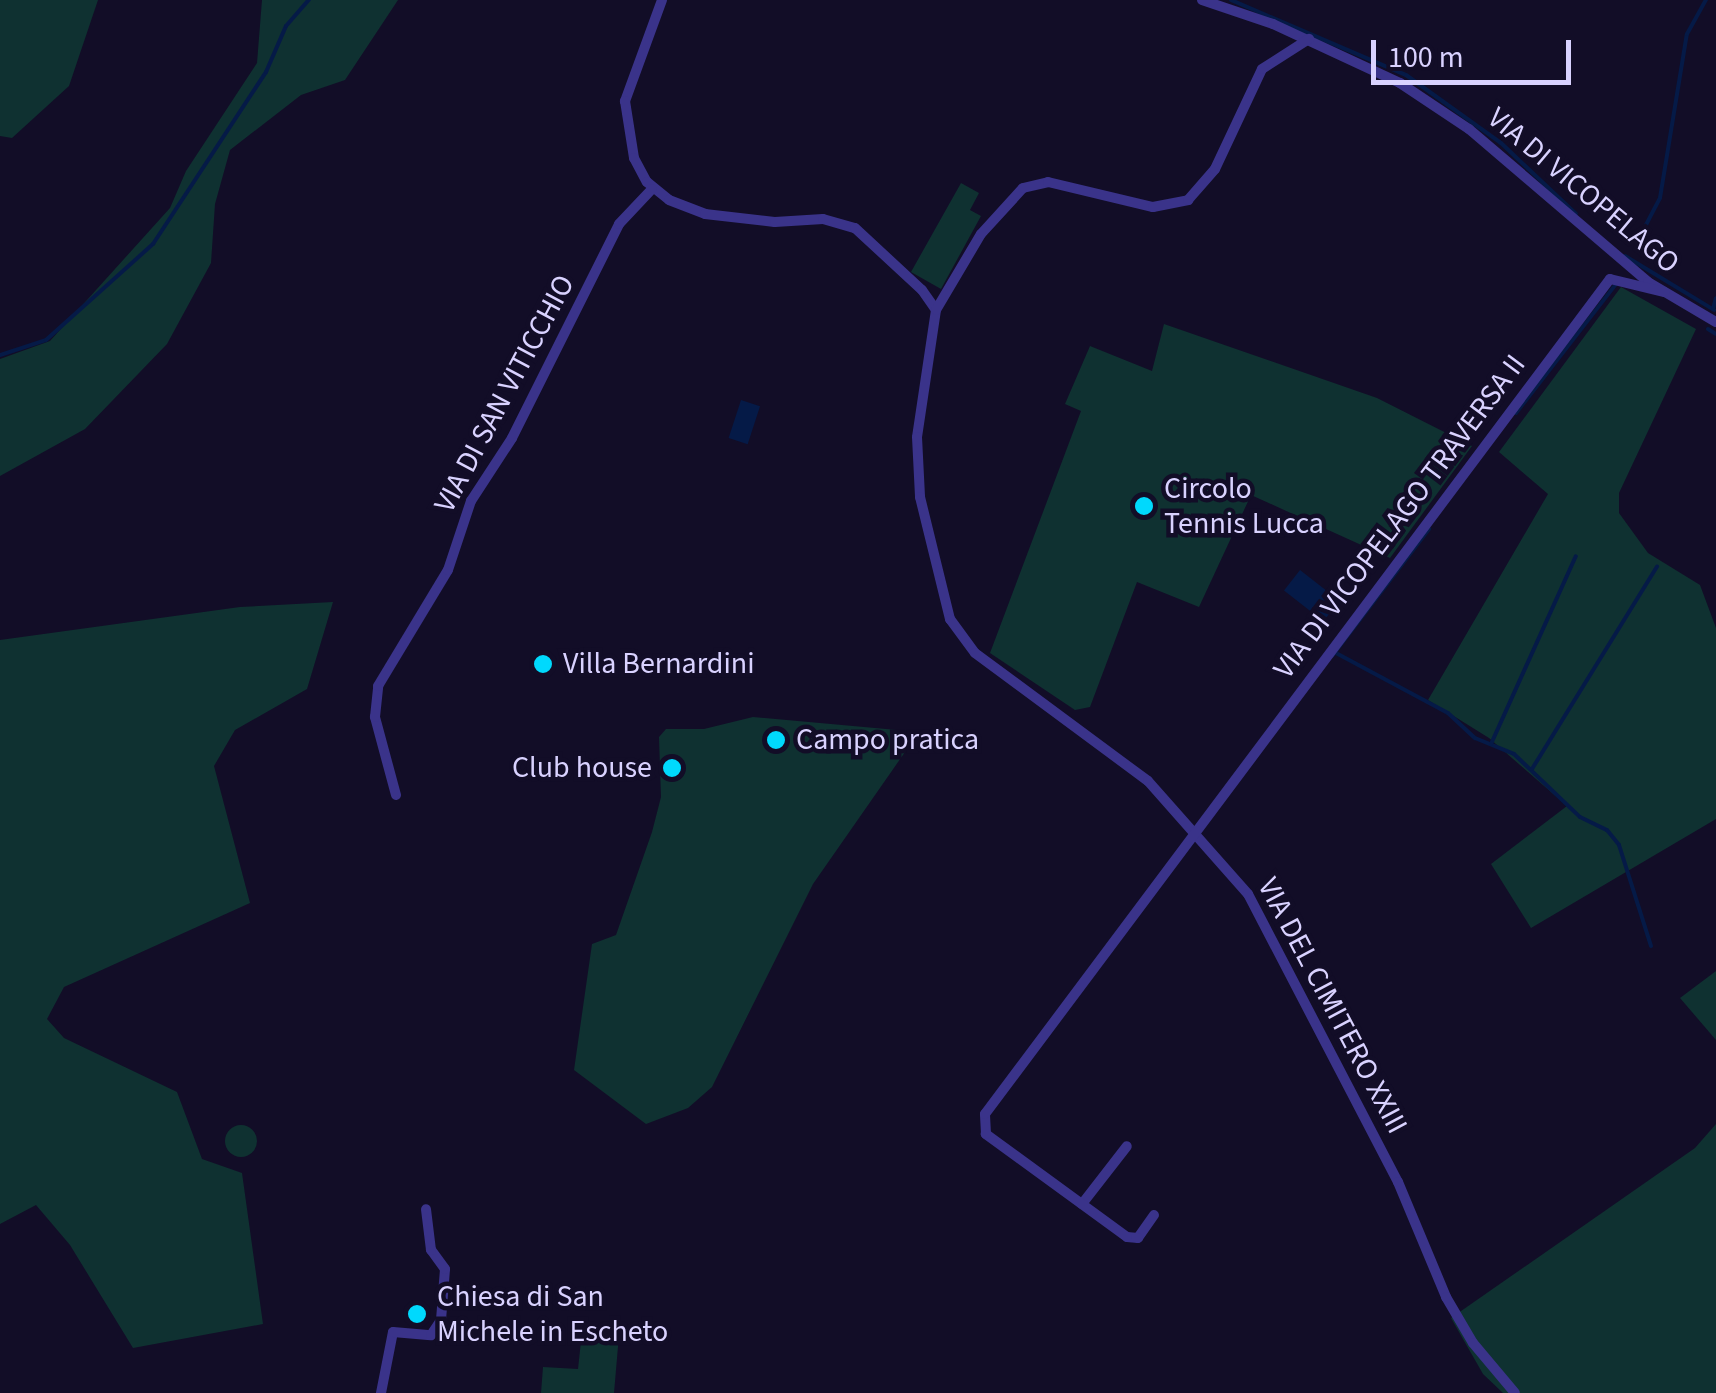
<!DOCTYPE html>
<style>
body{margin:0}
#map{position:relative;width:1716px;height:1393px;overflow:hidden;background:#120d27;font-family:"Source Sans 3",sans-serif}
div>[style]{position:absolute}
.green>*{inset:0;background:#0f3131}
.round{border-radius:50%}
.water>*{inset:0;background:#051a47;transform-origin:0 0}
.stream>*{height:4px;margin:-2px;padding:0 2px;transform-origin:2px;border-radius:2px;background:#051a47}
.minor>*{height:10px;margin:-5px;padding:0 5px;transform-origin:5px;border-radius:5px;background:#3a338a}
.dots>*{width:28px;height:28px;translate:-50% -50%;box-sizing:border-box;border:5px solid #120d27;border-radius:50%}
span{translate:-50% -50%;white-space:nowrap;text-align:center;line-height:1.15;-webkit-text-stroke:9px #120d27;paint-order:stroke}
.street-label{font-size:30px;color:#d9d2ff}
.poi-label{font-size:30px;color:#d9d2ff}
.left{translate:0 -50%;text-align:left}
.right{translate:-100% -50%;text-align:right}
.scale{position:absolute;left:1371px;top:40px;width:200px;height:45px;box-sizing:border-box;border:5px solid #d9d2ff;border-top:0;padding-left:12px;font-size:30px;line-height:35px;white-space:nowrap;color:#d9d2ff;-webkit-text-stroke:8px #120d27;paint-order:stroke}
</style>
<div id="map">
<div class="green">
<i style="clip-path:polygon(0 0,98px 0,69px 86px,12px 138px,0 136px)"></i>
<i style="clip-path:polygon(262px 0,398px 0,345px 80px,301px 95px,230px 150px,215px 204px,211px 263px,167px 344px,85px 429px,0 476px,0 359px,50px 341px,170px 208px,186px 171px,257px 63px)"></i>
<i style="clip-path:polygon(961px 183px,979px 193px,970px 210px,981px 216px,941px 289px,911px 272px)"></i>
<i style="clip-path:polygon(1621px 287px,1696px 329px,1619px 493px,1619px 513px,1648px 553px,1700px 585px,1716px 628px,1716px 819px,1531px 928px,1491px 864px,1567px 806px,1489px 738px,1428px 700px,1548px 494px,1499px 452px)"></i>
<i style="clip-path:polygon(1164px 324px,1377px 398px,1472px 446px,1390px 558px,1251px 495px,1199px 607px,1137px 582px,1090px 707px,1075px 710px,990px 653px,1081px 411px,1065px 404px,1090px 346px,1152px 371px)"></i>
<i style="clip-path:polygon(333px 602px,307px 689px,235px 730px,214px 766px,250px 903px,64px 987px,47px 1019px,64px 1038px,177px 1092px,202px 1159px,242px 1173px,263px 1324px,133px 1348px,70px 1245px,36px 1205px,0 1224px,0 640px,240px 607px)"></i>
<i style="clip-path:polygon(753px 717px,919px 732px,813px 884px,712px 1087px,688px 1108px,646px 1124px,574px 1070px,592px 944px,616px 935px,652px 832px,661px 797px,659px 737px,666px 729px,704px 729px)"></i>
<i style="clip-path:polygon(1716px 971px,1716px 1040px,1680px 998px)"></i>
<i style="clip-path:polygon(1716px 1124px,1716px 1393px,1503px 1393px,1483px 1374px,1451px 1318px,1695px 1148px)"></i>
<i class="round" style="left:225px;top:1125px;width:32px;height:32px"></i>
<i style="clip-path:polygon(582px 1332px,619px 1335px,614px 1393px,541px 1393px,543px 1367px,578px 1369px)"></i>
</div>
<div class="water">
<i style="left:741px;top:400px;width:20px;height:40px;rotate:18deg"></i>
<i style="left:1300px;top:570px;width:50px;height:26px;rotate:38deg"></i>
</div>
<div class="stream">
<i style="left:1231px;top:0;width:190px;rotate:23.2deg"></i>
<i style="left:1406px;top:75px;width:117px;rotate:35.6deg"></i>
<i style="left:1501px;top:143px;width:103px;rotate:43.4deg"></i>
<i style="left:1637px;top:242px;width:50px;rotate:-62.4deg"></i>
<i style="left:1660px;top:198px;width:166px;rotate:-80.7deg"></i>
<i style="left:1687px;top:34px;width:39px;rotate:-61deg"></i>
<i style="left:1625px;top:256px;width:104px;rotate:31.2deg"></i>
<i style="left:1713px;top:309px;width:11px;rotate:-75deg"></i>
<i style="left:1708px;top:329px;width:9px;rotate:32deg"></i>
<i style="left:0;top:355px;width:48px;rotate:-18.1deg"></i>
<i style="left:46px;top:340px;width:144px;rotate:-41.9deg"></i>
<i style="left:153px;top:244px;width:206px;rotate:-56.7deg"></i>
<i style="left:266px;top:72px;width:50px;rotate:-66.5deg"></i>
<i style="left:286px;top:26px;width:35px;rotate:-49deg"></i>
<i style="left:1516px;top:413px;width:165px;rotate:-52.2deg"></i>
<i style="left:1336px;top:653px;width:127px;rotate:28.2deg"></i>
<i style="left:1448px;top:713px;width:37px;rotate:43deg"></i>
<i style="left:1475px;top:738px;width:42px;rotate:22.3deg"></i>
<i style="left:1514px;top:754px;width:91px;rotate:43.7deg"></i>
<i style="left:1580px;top:817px;width:30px;rotate:26deg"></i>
<i style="left:1607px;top:830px;width:19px;rotate:51deg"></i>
<i style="left:1619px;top:845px;width:106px;rotate:72.4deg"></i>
<i style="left:1332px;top:656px;width:160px;rotate:-52.6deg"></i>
<i style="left:1491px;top:744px;width:206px;rotate:-65.7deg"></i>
<i style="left:1532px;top:769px;width:238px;rotate:-58.3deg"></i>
</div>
<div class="minor">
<i style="left:662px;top:0;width:108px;rotate:110.1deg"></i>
<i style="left:625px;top:101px;width:58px;rotate:81deg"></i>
<i style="left:634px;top:158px;width:27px;rotate:62deg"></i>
<i style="left:647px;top:182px;width:28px;rotate:39deg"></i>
<i style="left:669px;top:200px;width:39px;rotate:21deg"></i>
<i style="left:705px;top:214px;width:70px;rotate:6.5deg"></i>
<i style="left:775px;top:222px;width:48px;rotate:-3.6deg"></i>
<i style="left:823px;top:219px;width:33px;rotate:16deg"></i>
<i style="left:855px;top:228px;width:91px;rotate:42.8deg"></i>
<i style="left:922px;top:290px;width:24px;rotate:55deg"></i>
<i style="left:936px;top:310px;width:128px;rotate:98.5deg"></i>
<i style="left:917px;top:437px;width:60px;rotate:87.1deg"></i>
<i style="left:920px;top:497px;width:126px;rotate:76.2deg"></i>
<i style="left:950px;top:619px;width:42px;rotate:53.7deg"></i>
<i style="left:975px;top:653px;width:215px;rotate:36.5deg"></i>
<i style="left:1148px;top:781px;width:151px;rotate:48.5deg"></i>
<i style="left:1248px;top:894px;width:325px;rotate:62.5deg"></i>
<i style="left:1398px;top:1182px;width:125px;rotate:67.3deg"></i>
<i style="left:1446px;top:1297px;width:53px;rotate:59.6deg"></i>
<i style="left:1473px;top:1343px;width:65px;rotate:50deg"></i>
<i style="left:1202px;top:0;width:75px;rotate:18.7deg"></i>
<i style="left:1273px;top:24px;width:140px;rotate:24.9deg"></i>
<i style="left:1400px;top:83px;width:83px;rotate:33.7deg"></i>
<i style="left:1469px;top:129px;width:235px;rotate:40.5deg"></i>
<i style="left:1648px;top:282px;width:79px;rotate:30.5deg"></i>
<i style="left:936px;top:310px;width:88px;rotate:-59.4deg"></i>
<i style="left:981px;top:234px;width:62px;rotate:-47.6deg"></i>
<i style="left:1023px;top:188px;width:26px;rotate:-13deg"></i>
<i style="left:1048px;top:182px;width:108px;rotate:13.4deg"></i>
<i style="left:1153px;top:207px;width:36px;rotate:-11deg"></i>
<i style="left:1188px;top:200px;width:41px;rotate:-48.9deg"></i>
<i style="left:1215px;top:169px;width:110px;rotate:-64.8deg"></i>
<i style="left:1262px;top:69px;width:56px;rotate:-32.6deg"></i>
<i style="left:396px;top:795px;width:81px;rotate:-105.1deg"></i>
<i style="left:375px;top:717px;width:31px;rotate:-84deg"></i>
<i style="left:378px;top:686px;width:135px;rotate:-58.9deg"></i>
<i style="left:448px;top:570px;width:73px;rotate:-71.6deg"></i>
<i style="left:471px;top:501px;width:75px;rotate:-56.9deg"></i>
<i style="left:512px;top:438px;width:239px;rotate:-63.4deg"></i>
<i style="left:619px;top:224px;width:48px;rotate:-46.7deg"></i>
<i style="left:1082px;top:1204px;width:73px;rotate:-52.2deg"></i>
<i style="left:1154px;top:1215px;width:28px;rotate:125deg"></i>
<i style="left:1138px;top:1238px;width:11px;rotate:-175deg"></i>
<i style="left:1127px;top:1237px;width:175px;rotate:-143.9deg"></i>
<i style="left:986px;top:1134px;width:20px;rotate:-93deg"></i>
<i style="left:985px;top:1114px;width:1043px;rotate:-53.19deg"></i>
<i style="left:1610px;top:279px;width:56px;rotate:13.5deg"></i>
<i style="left:381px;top:1393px;width:62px;rotate:-78.9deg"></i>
<i style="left:393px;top:1332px;width:38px;rotate:5deg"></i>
<i style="left:431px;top:1335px;width:18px;rotate:-56deg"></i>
<i style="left:441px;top:1320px;width:51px;rotate:-85.5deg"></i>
<i style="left:445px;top:1269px;width:24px;rotate:-126deg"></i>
<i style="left:431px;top:1250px;width:41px;rotate:-97deg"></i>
</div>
<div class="dots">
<i style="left:1144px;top:506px;background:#00d9fd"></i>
<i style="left:543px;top:664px;background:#00d9fd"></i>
<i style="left:776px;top:740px;background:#00d9fd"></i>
<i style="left:672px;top:768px;background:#00d9fd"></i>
<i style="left:417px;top:1314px;background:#00d9fd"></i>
</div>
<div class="street-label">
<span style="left:1583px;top:191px;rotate:40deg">VIA DI VICOPELAGO</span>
<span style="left:505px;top:394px;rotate:-62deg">VIA DI SAN VITICCHIO</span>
<span style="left:1400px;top:517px;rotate:-53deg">VIA DI VICOPELAGO TRAVERSA II</span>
<span style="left:1332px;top:1006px;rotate:62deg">VIA DEL CIMITERO XXIII</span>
</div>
<div class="poi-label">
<span class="left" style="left:1164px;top:506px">Circolo<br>Tennis Lucca</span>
<span class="left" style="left:563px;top:664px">Villa Bernardini</span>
<span class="left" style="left:796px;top:740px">Campo pratica</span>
<span class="right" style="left:652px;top:768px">Club house</span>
<span class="left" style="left:437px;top:1314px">Chiesa di San<br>Michele in Escheto</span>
</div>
<div class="scale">100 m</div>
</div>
